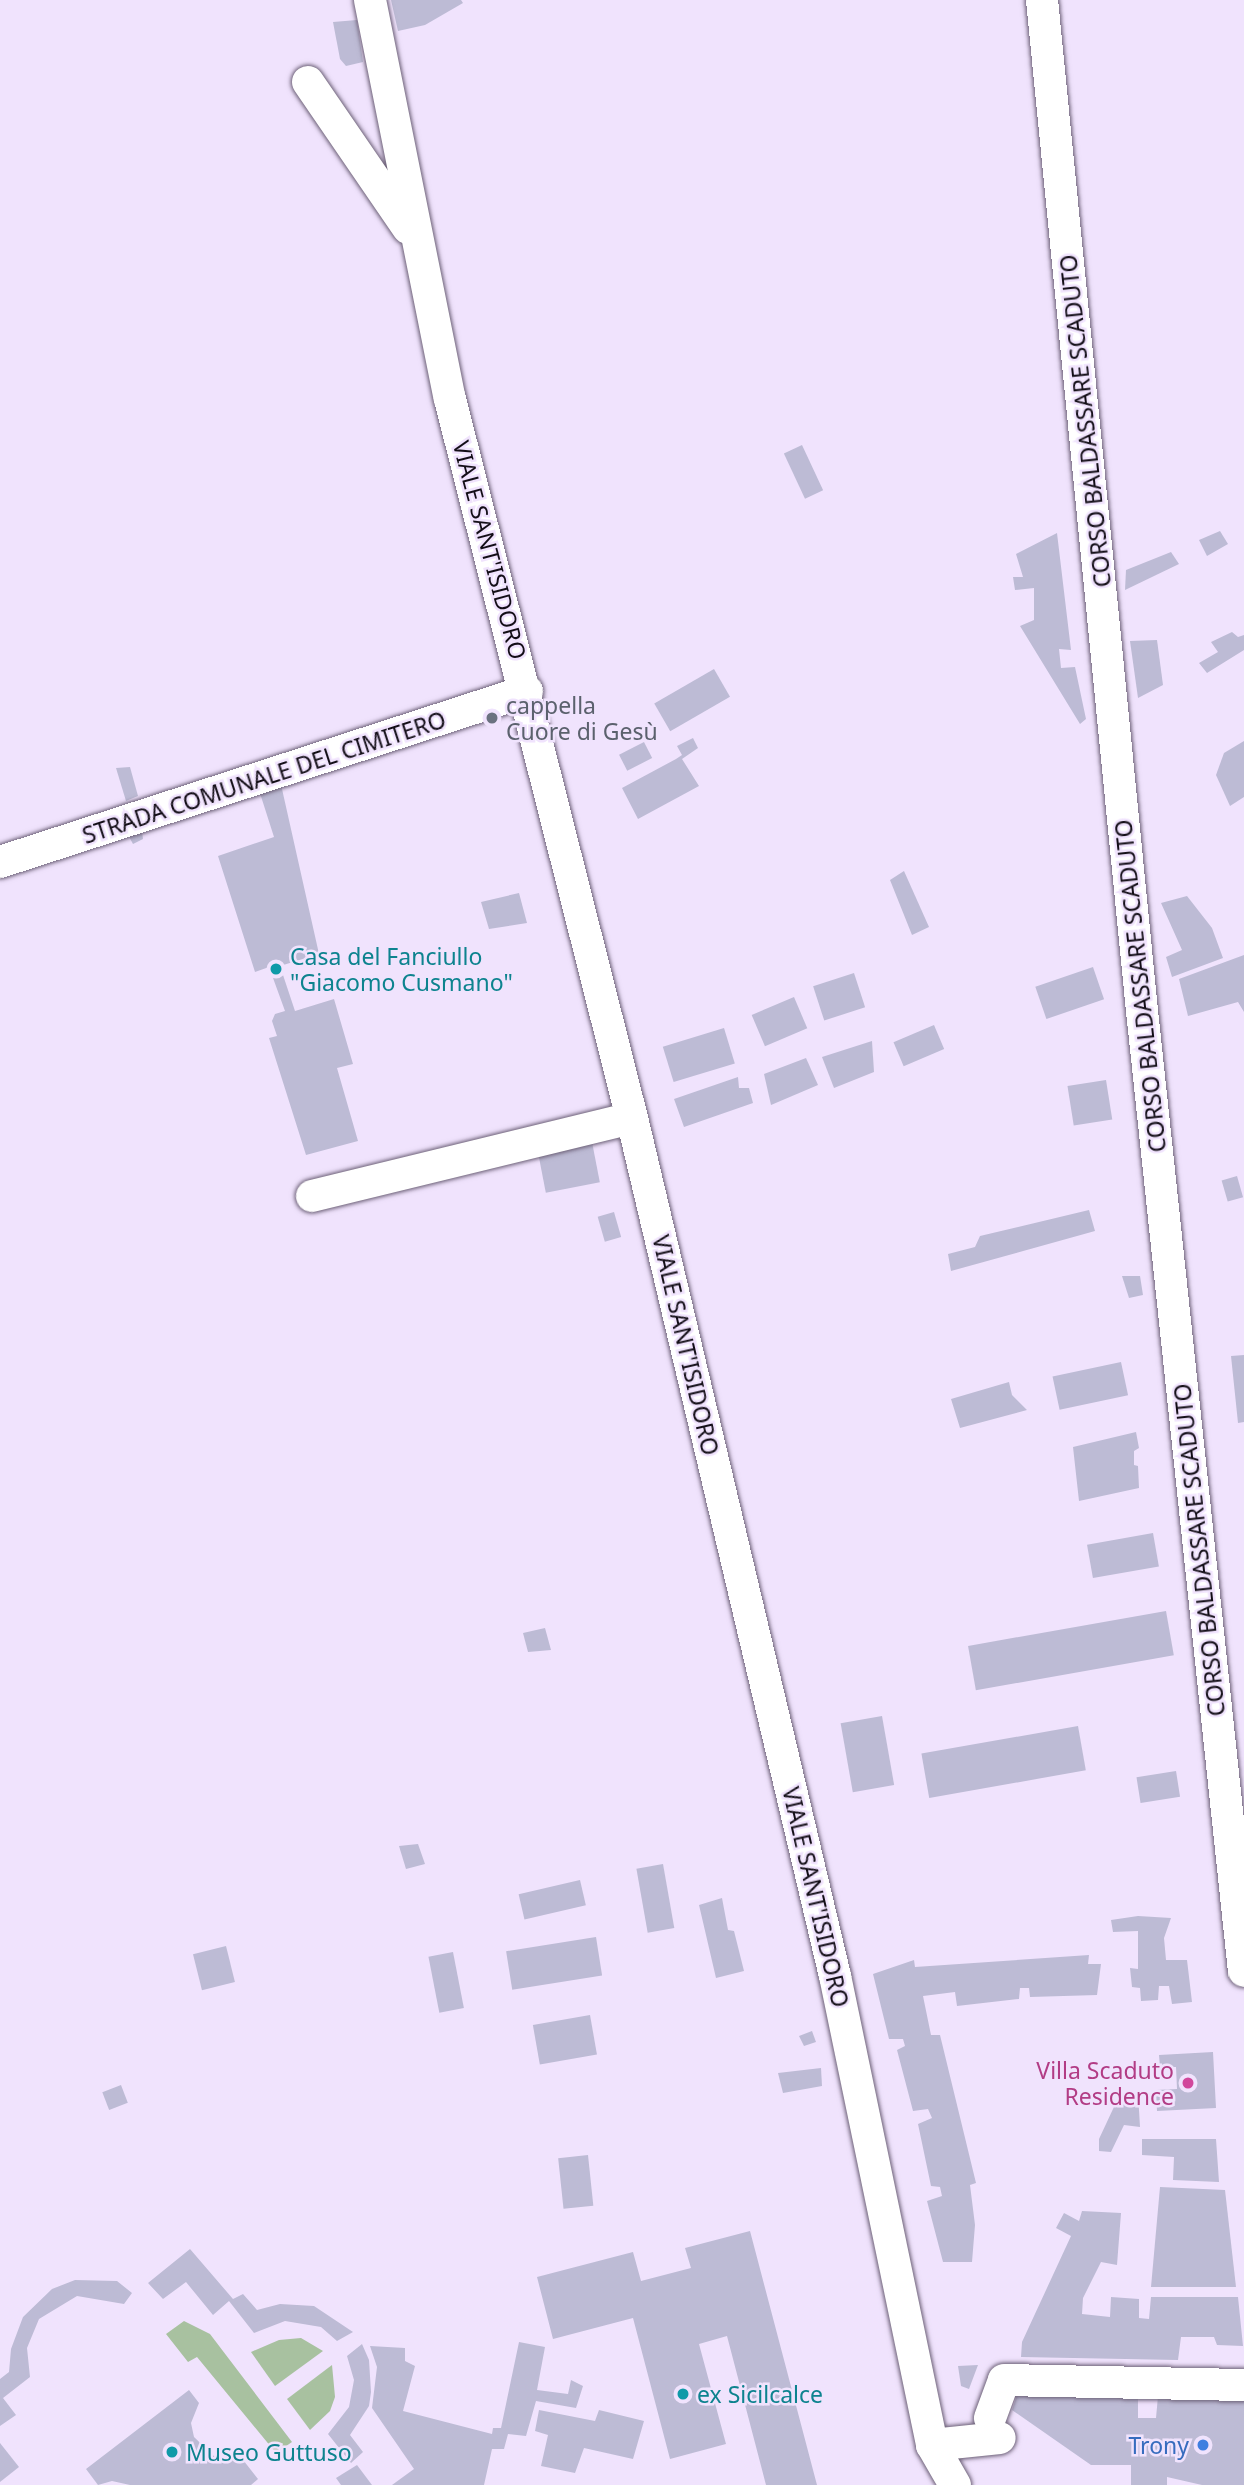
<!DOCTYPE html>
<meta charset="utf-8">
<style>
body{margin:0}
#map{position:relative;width:1244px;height:2485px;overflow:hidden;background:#f0e3fd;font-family:"Noto Sans",sans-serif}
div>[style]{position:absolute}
.green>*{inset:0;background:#a8c1a0}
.building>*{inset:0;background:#bdbbd5;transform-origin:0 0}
.roads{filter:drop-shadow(0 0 2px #6d6178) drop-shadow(0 0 2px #6d6178)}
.minor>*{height:32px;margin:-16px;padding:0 16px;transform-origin:16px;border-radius:16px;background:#fff}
.dots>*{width:19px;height:19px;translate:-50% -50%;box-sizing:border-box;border:4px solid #f0e3fd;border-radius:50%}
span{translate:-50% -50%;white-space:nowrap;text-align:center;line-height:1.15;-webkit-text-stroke:5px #f0e3fd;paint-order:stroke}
.street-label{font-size:23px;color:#130e17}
.worship-label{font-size:23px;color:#5b616d}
.left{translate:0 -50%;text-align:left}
.culture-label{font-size:23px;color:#0d838f}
.hotel-label{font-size:23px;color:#b23c85}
.right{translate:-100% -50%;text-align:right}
.shop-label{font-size:23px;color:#366cbe}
</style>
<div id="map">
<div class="green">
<i style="clip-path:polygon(184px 2321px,210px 2334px,292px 2442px,276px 2453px,197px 2357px,188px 2362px,166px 2334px)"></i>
<i style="clip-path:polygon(301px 2338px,323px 2351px,275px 2386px,251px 2352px,279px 2340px)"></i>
<i style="clip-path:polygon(332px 2365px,335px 2397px,330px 2411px,310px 2430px,287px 2399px)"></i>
</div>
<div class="building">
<i style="clip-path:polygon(391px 0,461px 0,463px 3px,425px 25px,398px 31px)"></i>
<i style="clip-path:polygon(357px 20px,363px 62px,346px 66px,340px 59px,333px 22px)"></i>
<i style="left:802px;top:445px;width:50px;height:20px;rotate:65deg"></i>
<i style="clip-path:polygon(1220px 531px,1228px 544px,1207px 556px,1199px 540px)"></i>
<i style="clip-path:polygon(1057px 533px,1071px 650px,1059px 649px,1061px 668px,1075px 667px,1086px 719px,1080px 724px,1020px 626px,1034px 620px,1034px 588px,1015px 590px,1013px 577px,1023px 577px,1016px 554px)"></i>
<i style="clip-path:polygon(1171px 552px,1179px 564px,1125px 590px,1126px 570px)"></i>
<i style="clip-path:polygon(1232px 632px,1238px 637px,1244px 635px,1244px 650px,1207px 673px,1199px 663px,1218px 652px,1211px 642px)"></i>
<i style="clip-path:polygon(1157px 640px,1163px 685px,1138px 698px,1130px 641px)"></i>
<i style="left:714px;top:669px;width:32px;height:69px;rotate:60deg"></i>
<i style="left:496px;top:710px;width:12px;height:13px;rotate:70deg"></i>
<i style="clip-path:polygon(693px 738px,698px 748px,682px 759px,699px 786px,638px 819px,622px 788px,676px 759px,682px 755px,677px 746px)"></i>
<i style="clip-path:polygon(1244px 741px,1244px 797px,1230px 806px,1216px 775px,1224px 753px)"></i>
<i style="left:644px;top:742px;width:18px;height:28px;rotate:63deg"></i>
<i style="clip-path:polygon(130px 767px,138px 796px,126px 801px,116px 768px)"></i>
<i style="clip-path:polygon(280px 780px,319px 954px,280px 966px,295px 1011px,334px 999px,353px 1064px,337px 1068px,358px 1141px,306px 1155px,269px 1038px,277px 1036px,272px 1021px,275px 1014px,285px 1011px,269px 967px,255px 972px,218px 856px,274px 837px,258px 787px)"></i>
<i style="clip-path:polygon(141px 824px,143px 839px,133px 844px,125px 829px)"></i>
<i style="clip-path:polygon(904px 871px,929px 927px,912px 935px,890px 880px)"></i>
<i style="clip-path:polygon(519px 893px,527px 923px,489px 929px,481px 902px)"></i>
<i style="clip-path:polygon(1187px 896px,1212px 928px,1223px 958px,1172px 977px,1166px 957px,1182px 950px,1161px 903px)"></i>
<i style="clip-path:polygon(1244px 955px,1244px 1012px,1238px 1002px,1188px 1016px,1179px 979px)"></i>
<i style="left:1093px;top:967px;width:34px;height:61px;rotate:71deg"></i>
<i style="left:854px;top:973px;width:36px;height:43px;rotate:72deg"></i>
<i style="left:794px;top:997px;width:34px;height:46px;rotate:67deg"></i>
<i style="left:934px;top:1025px;width:26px;height:44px;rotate:67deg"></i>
<i style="left:724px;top:1028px;width:37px;height:64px;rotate:73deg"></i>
<i style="clip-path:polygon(872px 1041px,874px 1072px,834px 1088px,822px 1057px)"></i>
<i style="clip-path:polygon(806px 1058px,818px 1085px,771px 1105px,764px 1074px)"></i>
<i style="clip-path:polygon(738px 1077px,739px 1088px,749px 1088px,753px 1103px,684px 1127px,674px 1099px)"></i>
<i style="left:1106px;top:1080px;width:40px;height:39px;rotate:81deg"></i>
<i style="left:592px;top:1142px;width:41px;height:55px;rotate:79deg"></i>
<i style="left:1237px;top:1176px;width:22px;height:16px;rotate:74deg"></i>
<i style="clip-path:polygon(1089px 1210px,1095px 1231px,951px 1271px,948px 1254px,975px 1247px,980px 1236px)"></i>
<i style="left:614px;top:1212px;width:26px;height:17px;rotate:74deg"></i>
<i style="clip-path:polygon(1122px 1276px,1140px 1276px,1143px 1295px,1129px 1298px)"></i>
<i style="clip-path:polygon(1244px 1355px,1244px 1422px,1238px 1423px,1231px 1356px)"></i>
<i style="left:1121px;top:1362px;width:34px;height:70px;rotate:78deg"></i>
<i style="clip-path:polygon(1009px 1382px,1012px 1395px,1027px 1410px,960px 1428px,951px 1399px)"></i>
<i style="clip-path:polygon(1136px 1432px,1139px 1448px,1134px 1451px,1134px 1465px,1138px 1466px,1139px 1488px,1079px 1501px,1073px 1447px)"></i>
<i style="left:1153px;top:1533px;width:34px;height:67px;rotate:80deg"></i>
<i style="left:1166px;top:1611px;width:45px;height:201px;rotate:80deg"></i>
<i style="clip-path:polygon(545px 1628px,551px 1650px,528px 1652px,523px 1633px)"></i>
<i style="left:882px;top:1716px;width:70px;height:42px;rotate:80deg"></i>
<i style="left:1078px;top:1726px;width:45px;height:159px;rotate:80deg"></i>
<i style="left:1176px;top:1771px;width:26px;height:40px;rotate:81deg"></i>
<i style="clip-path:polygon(418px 1844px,425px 1864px,406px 1869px,399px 1846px)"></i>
<i style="left:663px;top:1864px;width:65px;height:27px;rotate:80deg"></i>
<i style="left:580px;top:1880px;width:26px;height:63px;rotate:77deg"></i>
<i style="clip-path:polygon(722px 1898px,728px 1930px,734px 1931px,744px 1971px,716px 1978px,699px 1905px)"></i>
<i style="clip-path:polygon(1138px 1916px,1171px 1918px,1164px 1938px,1166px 1960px,1187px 1960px,1192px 2002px,1172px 2004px,1169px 1986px,1159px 1986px,1158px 2000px,1141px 2001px,1140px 1988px,1132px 1987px,1130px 1968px,1138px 1969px,1138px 1931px,1113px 1932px,1111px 1920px)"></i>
<i style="left:596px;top:1937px;width:39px;height:91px;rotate:81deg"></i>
<i style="left:226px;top:1946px;width:37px;height:34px;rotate:76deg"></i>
<i style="left:453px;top:1952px;width:57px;height:25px;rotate:79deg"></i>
<i style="clip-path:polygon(1089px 1955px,1088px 1964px,1101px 1964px,1097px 1995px,1030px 1997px,1029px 1988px,1020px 1988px,1019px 1999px,957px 2006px,955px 1992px,923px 1996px,931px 2035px,940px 2035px,976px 2183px,970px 2185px,975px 2225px,972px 2262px,943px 2262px,927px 2201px,942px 2196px,940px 2187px,931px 2186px,918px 2124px,932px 2118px,928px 2109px,913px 2111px,897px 2050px,905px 2046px,903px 2039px,889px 2039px,873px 1974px,914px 1960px,915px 1967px)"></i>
<i style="left:590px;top:2015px;width:40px;height:58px;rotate:80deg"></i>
<i style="clip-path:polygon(812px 2031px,816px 2042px,804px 2046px,799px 2036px)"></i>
<i style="clip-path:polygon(1213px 2052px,1216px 2108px,1157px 2111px,1156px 2090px,1177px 2089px,1176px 2067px,1160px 2067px,1159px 2055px)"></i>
<i style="clip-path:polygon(821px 2068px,822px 2086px,783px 2093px,778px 2073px)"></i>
<i style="left:121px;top:2085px;width:19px;height:20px;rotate:69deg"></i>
<i style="clip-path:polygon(1138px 2093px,1140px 2127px,1124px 2125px,1111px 2152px,1099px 2151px,1099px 2139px,1120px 2094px)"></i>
<i style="clip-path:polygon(1142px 2139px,1216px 2139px,1219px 2182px,1173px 2180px,1174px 2157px,1142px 2155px)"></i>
<i style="left:588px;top:2155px;width:51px;height:30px;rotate:84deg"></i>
<i style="clip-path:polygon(1160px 2187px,1225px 2190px,1236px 2287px,1151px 2287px)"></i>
<i style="clip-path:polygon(1082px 2211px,1121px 2213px,1117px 2265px,1101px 2262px,1083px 2298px,1082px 2314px,1110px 2317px,1111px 2297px,1139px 2299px,1139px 2318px,1149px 2319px,1151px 2297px,1238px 2297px,1243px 2346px,1217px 2345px,1214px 2337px,1181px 2337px,1178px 2360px,1021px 2357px,1022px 2342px,1071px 2236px,1056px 2228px,1064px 2213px,1079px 2221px)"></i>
<i style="clip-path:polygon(750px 2231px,817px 2485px,766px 2485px,727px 2336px,699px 2344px,726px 2444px,670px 2459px,633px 2318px,553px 2339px,537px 2277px,633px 2252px,641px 2281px,691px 2268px,685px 2248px)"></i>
<i style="clip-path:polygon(190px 2249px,233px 2299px,243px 2294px,257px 2310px,280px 2304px,314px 2306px,353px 2332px,337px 2341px,321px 2327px,285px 2321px,254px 2333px,229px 2301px,213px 2315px,186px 2282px,163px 2299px,148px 2283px)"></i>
<i style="clip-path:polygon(75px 2280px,117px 2281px,132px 2293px,124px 2304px,77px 2296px,39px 2319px,27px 2348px,30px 2377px,3px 2398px,16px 2415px,0 2426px,0 2379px,9px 2372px,11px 2349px,23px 2317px,52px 2289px)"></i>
<i style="clip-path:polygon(519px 2342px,545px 2347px,537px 2390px,568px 2394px,571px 2380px,583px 2386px,576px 2408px,536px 2401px,526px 2436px,508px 2434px,504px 2449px,492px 2449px,484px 2485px,392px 2485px,414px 2469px,372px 2408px,377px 2367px,370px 2346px,405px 2348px,405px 2361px,415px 2366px,403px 2411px,492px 2434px,493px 2428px,501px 2428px)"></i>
<i style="clip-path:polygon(362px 2344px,369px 2360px,371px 2392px,369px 2406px,350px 2435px,363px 2452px,351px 2463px,328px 2434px,349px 2407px,354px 2380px,347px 2356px)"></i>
<i style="clip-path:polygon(978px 2365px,969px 2389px,961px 2386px,958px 2366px)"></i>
<i style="clip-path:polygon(189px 2390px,199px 2403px,191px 2423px,194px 2437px,217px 2459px,240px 2456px,258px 2479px,251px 2485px,130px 2485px,112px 2481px,98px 2485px,86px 2469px)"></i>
<i style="clip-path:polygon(1018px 2392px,1138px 2396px,1138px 2418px,1156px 2418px,1158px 2396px,1244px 2398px,1244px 2485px,1202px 2485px,1167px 2477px,1167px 2485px,1131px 2485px,1131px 2465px,1091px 2465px,1012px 2410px)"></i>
<i style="clip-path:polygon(539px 2410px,595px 2421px,599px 2410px,644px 2421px,633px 2459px,584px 2448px,575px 2473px,541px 2466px,548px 2435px,535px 2431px)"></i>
<i style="clip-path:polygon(0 2443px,19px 2467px,0 2482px)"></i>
<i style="clip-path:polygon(357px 2465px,372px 2485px,341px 2485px,336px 2478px)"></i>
</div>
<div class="roads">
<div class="minor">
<i style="left:370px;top:0;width:407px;rotate:78.7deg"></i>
<i style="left:450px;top:399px;width:742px;rotate:75.8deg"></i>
<i style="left:632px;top:1118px;width:882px;rotate:76.69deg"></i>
<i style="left:835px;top:1976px;width:479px;rotate:78.3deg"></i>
<i style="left:932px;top:2445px;width:46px;rotate:60.1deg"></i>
<i style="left:1042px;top:0;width:1025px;rotate:84.35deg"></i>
<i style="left:1143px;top:1020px;width:956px;rotate:83.94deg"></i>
<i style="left:308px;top:82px;width:177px;rotate:55.6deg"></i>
<i style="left:0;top:862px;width:554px;rotate:-17.98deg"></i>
<i style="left:312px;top:1196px;width:329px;rotate:-13.7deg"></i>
<i style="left:990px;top:2418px;width:40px;rotate:-69.8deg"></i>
<i style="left:1004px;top:2380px;width:240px;rotate:1.2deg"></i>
<i style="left:932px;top:2445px;width:68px;rotate:-5.9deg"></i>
</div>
</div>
<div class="dots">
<i style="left:492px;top:718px;background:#6b7280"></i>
<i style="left:276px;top:969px;background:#0f9aa8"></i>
<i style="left:1188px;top:2083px;background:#d1479c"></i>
<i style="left:683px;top:2394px;background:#0f9aa8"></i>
<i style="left:1203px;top:2445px;background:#3f7fe0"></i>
<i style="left:172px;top:2452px;background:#0f9aa8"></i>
</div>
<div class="street-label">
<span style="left:1085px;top:421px;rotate:-96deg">CORSO BALDASSARE SCADUTO</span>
<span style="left:490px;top:550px;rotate:75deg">VIALE SANT'ISIDORO</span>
<span style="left:264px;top:777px;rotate:-18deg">STRADA COMUNALE DEL CIMITERO</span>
<span style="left:1140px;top:986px;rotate:-96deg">CORSO BALDASSARE SCADUTO</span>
<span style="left:686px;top:1345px;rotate:77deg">VIALE SANT'ISIDORO</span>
<span style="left:1199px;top:1550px;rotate:-96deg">CORSO BALDASSARE SCADUTO</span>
<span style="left:816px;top:1897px;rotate:77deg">VIALE SANT'ISIDORO</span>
</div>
<div class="worship-label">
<span class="left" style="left:506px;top:718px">cappella<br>Cuore di Gesù</span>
</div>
<div class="culture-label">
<span class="left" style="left:290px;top:969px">Casa del Fanciullo<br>"Giacomo Cusmano"</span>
<span class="left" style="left:697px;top:2394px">ex Sicilcalce</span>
<span class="left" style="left:186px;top:2452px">Museo Guttuso</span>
</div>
<div class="hotel-label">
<span class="right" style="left:1174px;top:2083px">Villa Scaduto<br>Residence</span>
</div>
<div class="shop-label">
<span class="right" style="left:1189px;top:2445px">Trony</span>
</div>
</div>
